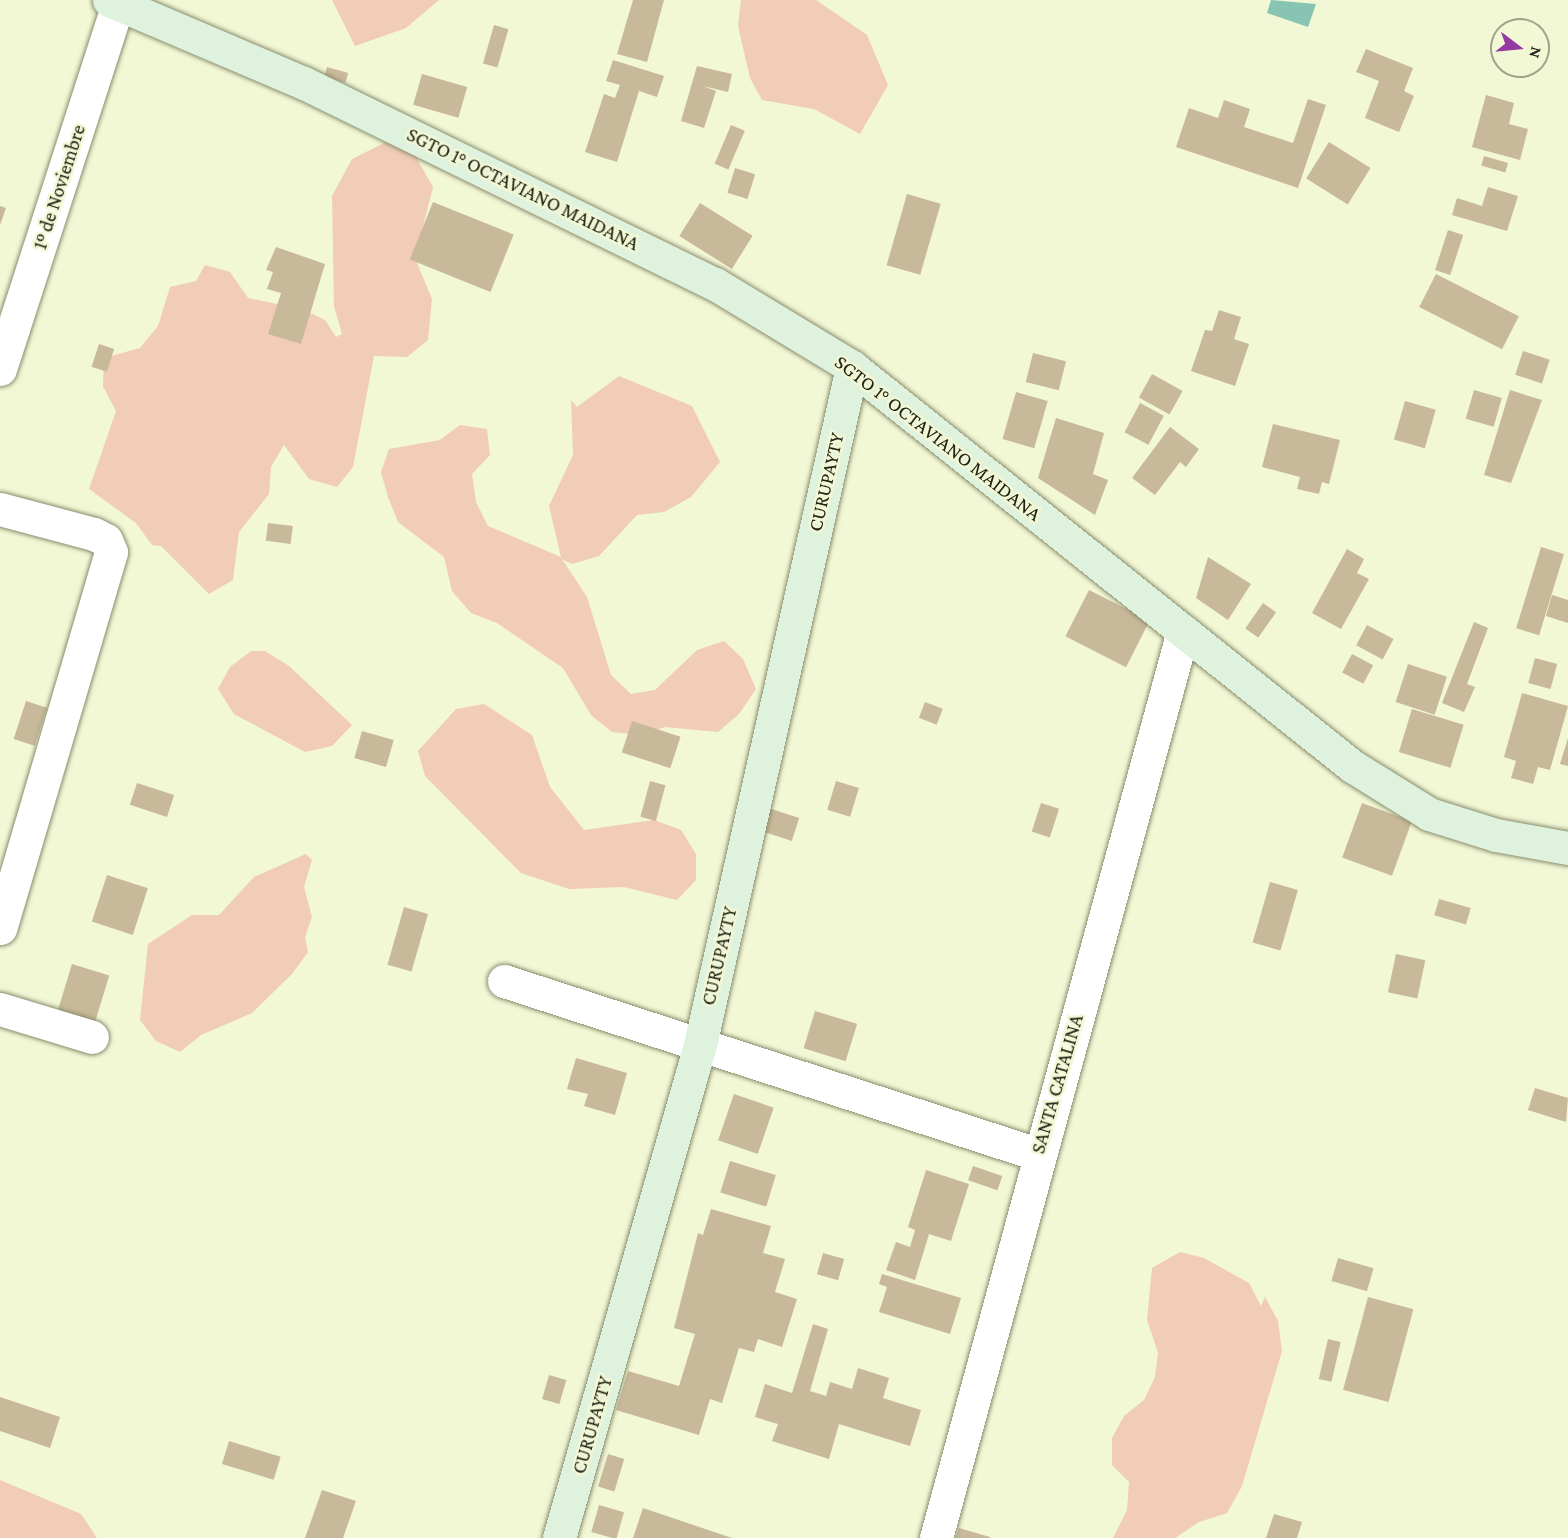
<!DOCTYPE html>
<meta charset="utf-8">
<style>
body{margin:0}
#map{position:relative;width:1568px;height:1538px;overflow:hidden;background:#f2f7d5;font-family:"Crimson Pro",serif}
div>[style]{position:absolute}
.green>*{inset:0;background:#f1ccb6}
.water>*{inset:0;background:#88c4b2}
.building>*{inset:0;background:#c9b99b;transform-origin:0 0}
.roads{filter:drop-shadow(0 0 2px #898d6d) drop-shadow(0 0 2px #898d6d)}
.street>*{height:33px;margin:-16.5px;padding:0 16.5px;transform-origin:16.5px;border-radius:16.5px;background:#fff}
.secondary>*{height:33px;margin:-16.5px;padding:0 16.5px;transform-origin:16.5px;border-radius:16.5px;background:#def2de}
span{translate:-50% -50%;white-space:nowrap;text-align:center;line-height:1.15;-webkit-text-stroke:5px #f2f7d5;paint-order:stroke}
.street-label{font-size:20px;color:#212316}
.north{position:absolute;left:1490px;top:18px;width:60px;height:60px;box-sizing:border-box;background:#f2f7d5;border:2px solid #9ea289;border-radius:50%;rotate:106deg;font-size:16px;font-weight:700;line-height:24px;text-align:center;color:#212316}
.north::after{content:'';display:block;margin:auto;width:21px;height:27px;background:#9539a3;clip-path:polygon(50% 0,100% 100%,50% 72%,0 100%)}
</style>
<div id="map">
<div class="green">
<i style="clip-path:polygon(332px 0,439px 0,406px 28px,355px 46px)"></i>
<i style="clip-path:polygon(741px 0,816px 0,867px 35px,888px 85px,860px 134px,814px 109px,762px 100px,750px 78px,738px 26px)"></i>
<i style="clip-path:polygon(388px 141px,412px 150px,433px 187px,415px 258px,432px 299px,428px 340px,407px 357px,374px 356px,353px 467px,337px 487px,309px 479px,284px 445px,271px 467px,269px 494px,239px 532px,233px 580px,209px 594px,161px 546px,152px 545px,136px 523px,89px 489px,116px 411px,103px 386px,104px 358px,140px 348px,158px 326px,170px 287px,196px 281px,205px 265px,230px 272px,248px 298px,302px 309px,325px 320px,336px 337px,342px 334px,334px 306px,332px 196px,352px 159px)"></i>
<i style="clip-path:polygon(619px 376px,692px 406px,720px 462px,691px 497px,664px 512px,637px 515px,599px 556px,572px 564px,562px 559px,587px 597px,611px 675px,631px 694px,655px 690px,697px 650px,724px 641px,743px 659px,756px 689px,739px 714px,718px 732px,665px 727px,640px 735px,612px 732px,591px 715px,563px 668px,497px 623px,471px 613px,452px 591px,444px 557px,398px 522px,388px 497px,381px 472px,389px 449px,440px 440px,460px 425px,487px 429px,490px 455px,472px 474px,476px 502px,488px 526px,561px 557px,549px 506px,573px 455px,571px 400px,577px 407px)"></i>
<i style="clip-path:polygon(251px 651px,265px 651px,289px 666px,352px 725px,332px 746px,305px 752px,234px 714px,218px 689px,230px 667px)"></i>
<i style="clip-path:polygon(484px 704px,532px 735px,550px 787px,584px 830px,654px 820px,681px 830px,696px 854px,696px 880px,677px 900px,624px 887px,569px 889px,521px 873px,425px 776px,418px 751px,456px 709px)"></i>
<i style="clip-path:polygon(306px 854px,312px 860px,304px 887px,312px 917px,305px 937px,308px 952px,292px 974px,252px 1013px,201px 1035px,180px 1052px,156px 1041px,140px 1020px,148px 944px,192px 915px,219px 915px,254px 877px)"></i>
<i style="clip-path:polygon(1180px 1252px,1204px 1258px,1249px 1283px,1261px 1306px,1265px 1297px,1278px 1321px,1282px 1351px,1242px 1486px,1227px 1513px,1199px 1522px,1175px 1538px,1113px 1538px,1127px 1510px,1129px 1482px,1112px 1465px,1112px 1438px,1124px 1416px,1144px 1400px,1155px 1377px,1158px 1353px,1147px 1320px,1152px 1268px)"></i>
<i style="clip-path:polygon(0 1480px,81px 1514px,97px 1538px,0 1538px)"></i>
</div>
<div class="water">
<i style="clip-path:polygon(1271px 0,1316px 4px,1308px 27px,1267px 13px)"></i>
</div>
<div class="building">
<i style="clip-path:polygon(633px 0,664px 0,647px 62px,617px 54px)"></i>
<i style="left:494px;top:25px;width:15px;height:40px;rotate:16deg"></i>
<i style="clip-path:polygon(1366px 49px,1413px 68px,1404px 91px,1414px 96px,1399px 132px,1365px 118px,1379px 81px,1356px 72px)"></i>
<i style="clip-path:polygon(613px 60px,664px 76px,657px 97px,639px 91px,617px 162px,585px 152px,604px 94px,615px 98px,620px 85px,606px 81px)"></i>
<i style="clip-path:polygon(697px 66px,732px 74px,728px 92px,703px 86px,716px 91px,704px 128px,681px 121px)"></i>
<i style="left:327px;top:67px;width:22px;height:10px;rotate:16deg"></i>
<i style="left:422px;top:74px;width:47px;height:32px;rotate:16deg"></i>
<i style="clip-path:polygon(1486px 95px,1514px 103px,1509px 124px,1528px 129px,1520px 160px,1472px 147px)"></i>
<i style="clip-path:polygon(1308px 99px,1326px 105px,1298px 188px,1176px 147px,1189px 108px,1218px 118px,1224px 100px,1250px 109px,1244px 127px,1293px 143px)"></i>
<i style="left:731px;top:125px;width:15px;height:42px;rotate:23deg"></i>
<i style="left:1329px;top:142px;width:49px;height:43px;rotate:32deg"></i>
<i style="left:1484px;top:156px;width:25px;height:10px;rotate:16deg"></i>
<i style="left:735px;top:168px;width:21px;height:26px;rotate:17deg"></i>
<i style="clip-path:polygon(1488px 187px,1518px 196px,1507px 231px,1452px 215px,1457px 198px,1482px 206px)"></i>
<i style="left:907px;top:194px;width:35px;height:74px;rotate:16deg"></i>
<i style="left:433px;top:202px;width:87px;height:62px;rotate:22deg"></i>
<i style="left:700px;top:203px;width:62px;height:39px;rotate:32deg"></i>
<i style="clip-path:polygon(0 206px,6px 208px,0 225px)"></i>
<i style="left:1448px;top:230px;width:16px;height:42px;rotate:18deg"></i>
<i style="clip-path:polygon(276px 247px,325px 264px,301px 344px,268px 334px,281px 293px,267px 289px,273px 272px,266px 270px)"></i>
<i style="left:1436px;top:274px;width:93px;height:37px;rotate:27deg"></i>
<i style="clip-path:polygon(1219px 310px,1241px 317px,1234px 339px,1249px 344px,1235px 386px,1191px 371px,1205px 330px,1212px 331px)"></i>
<i style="left:99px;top:344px;width:16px;height:24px;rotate:18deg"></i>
<i style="left:1523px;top:351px;width:28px;height:25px;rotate:18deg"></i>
<i style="left:1033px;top:353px;width:34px;height:30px;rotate:14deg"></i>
<i style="left:1152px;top:374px;width:35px;height:27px;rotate:29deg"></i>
<i style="left:1474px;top:390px;width:29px;height:30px;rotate:16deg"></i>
<i style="clip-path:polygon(1510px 390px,1542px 400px,1511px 483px,1484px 475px)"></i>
<i style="left:1016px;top:392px;width:33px;height:49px;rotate:16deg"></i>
<i style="left:1405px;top:401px;width:32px;height:40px;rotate:16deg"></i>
<i style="left:1140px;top:403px;width:27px;height:33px;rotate:28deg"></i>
<i style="clip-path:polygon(1056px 418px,1104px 433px,1093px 474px,1108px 480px,1095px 515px,1038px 478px)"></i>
<i style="clip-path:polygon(1273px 424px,1340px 440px,1329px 484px,1322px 482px,1319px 494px,1297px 489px,1300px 477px,1262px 467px)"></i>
<i style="clip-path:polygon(1170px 427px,1199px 449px,1186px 467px,1180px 462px,1155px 495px,1132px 478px)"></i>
<i style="left:268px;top:523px;width:25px;height:18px;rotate:7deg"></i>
<i style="left:1541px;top:547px;width:24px;height:85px;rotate:17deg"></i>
<i style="clip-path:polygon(1347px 549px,1364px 559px,1357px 573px,1369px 579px,1341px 629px,1312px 613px)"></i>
<i style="clip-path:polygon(1208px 557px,1251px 584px,1228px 620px,1196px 598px)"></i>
<i style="left:1089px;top:590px;width:68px;height:52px;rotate:27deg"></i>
<i style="clip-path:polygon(1552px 595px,1568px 600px,1568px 623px,1546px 616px)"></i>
<i style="left:1263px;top:603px;width:16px;height:31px;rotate:35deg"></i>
<i style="clip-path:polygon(1474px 622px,1488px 628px,1467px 684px,1475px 687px,1464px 712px,1442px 703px)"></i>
<i style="left:1367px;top:625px;width:30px;height:23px;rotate:28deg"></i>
<i style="left:1352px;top:654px;width:24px;height:21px;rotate:28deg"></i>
<i style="left:1535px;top:658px;width:23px;height:26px;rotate:15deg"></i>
<i style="left:1408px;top:664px;width:41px;height:40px;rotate:18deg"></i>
<i style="clip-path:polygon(1522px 693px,1568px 706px,1550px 770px,1538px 767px,1533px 784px,1511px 778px,1516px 761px,1504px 757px)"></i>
<i style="left:26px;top:701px;width:22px;height:40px;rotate:18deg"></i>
<i style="left:925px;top:702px;width:19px;height:17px;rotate:21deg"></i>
<i style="left:1412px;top:709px;width:54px;height:45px;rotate:17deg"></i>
<i style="left:632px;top:721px;width:51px;height:33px;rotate:18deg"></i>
<i style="left:362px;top:731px;width:33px;height:28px;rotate:16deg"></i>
<i style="clip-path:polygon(1568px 738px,1568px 766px,1560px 764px)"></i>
<i style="left:650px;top:781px;width:16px;height:37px;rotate:15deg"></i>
<i style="left:836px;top:781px;width:24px;height:30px;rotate:17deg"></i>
<i style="left:137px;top:783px;width:39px;height:23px;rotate:18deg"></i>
<i style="left:1041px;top:803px;width:19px;height:30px;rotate:18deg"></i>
<i style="left:1362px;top:803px;width:53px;height:58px;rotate:20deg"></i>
<i style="left:765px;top:807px;width:36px;height:24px;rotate:18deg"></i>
<i style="left:107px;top:875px;width:43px;height:49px;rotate:18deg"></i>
<i style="left:1270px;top:882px;width:29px;height:63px;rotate:16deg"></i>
<i style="left:1439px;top:899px;width:33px;height:17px;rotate:16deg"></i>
<i style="left:404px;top:907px;width:25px;height:60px;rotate:16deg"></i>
<i style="left:1396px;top:954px;width:30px;height:39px;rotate:12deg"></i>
<i style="left:72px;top:964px;width:39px;height:52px;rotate:17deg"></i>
<i style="left:815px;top:1011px;width:44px;height:39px;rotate:17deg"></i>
<i style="clip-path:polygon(576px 1058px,627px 1073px,615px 1115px,584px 1106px,588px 1094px,567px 1089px)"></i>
<i style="clip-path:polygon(1535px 1088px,1568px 1098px,1566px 1122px,1528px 1110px)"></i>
<i style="left:734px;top:1094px;width:42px;height:49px;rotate:19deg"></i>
<i style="left:730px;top:1161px;width:48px;height:33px;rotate:17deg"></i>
<i style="left:973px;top:1166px;width:31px;height:15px;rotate:19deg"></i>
<i style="clip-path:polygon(926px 1170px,969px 1184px,951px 1241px,929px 1234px,915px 1280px,886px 1270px,896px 1242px,910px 1247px,915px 1230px,908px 1227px)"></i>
<i style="clip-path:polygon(711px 1209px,771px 1226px,763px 1253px,785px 1259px,775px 1292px,797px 1299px,782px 1347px,758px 1339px,754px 1352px,739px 1348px,722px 1403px,710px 1399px,699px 1435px,616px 1410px,628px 1371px,679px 1386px,695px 1334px,674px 1328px,698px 1233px,703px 1235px)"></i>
<i style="left:823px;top:1253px;width:22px;height:22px;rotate:16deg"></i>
<i style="left:1338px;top:1258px;width:37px;height:24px;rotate:16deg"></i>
<i style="clip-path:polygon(882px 1274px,961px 1298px,950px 1334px,879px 1312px,887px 1287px,879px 1284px)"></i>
<i style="left:1368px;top:1297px;width:47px;height:96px;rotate:15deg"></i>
<i style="clip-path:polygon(813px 1324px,828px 1329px,810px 1391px,826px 1396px,830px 1382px,852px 1389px,858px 1368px,889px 1378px,883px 1398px,921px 1410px,910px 1446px,839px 1424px,829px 1459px,772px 1441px,778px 1424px,755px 1417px,765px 1384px,792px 1393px)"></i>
<i style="left:1328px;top:1339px;width:13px;height:41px;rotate:13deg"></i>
<i style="left:549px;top:1375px;width:18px;height:25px;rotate:16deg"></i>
<i style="clip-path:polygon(0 1397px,60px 1417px,50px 1448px,0 1431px)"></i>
<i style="left:229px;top:1441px;width:54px;height:24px;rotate:17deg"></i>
<i style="left:608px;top:1454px;width:17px;height:34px;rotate:17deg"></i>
<i style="clip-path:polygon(322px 1490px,356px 1501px,343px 1538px,305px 1538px)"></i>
<i style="left:599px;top:1505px;width:26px;height:28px;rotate:16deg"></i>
<i style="clip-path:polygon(643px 1508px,732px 1538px,633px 1538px)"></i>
<i style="clip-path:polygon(1274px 1514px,1302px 1522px,1297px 1538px,1266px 1538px)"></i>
<i style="clip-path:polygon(959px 1528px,990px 1537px,990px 1538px,956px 1538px)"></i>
</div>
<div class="roads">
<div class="street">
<i style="left:0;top:369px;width:384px;rotate:-72.1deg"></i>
<i style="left:0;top:509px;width:97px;rotate:14.9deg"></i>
<i style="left:94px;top:534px;width:13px;rotate:27deg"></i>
<i style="left:106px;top:540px;width:13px;rotate:67deg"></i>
<i style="left:111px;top:552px;width:392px;rotate:106.4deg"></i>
<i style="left:504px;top:981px;width:560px;rotate:17.98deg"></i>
<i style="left:0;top:1009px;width:96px;rotate:16.9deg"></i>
<i style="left:936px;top:1538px;width:940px;rotate:-74.77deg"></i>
</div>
<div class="secondary">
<i style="left:109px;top:0;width:212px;rotate:23.1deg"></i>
<i style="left:304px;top:83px;width:458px;rotate:26.1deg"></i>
<i style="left:715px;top:284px;width:160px;rotate:31.2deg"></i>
<i style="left:852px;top:367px;width:640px;rotate:38.59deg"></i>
<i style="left:1352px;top:766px;width:91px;rotate:31.9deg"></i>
<i style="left:1429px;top:814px;width:70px;rotate:17.4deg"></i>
<i style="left:1496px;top:835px;width:73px;rotate:10.2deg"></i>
<i style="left:559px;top:1538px;width:513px;rotate:-74.04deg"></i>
<i style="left:700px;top:1045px;width:695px;rotate:-77.36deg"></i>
</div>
</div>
<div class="street-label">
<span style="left:59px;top:187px;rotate:-72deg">1º de Noviembre</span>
<span style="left:523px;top:189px;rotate:26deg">SGTO 1° OCTAVIANO MAIDANA</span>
<span style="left:938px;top:438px;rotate:38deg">SGTO 1° OCTAVIANO MAIDANA</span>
<span style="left:826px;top:482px;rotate:-77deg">CURUPAYTY</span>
<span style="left:719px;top:956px;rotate:-77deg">CURUPAYTY</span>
<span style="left:1057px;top:1084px;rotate:-74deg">SANTA CATALINA</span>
<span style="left:592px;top:1425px;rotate:-74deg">CURUPAYTY</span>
</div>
<div class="north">N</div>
</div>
